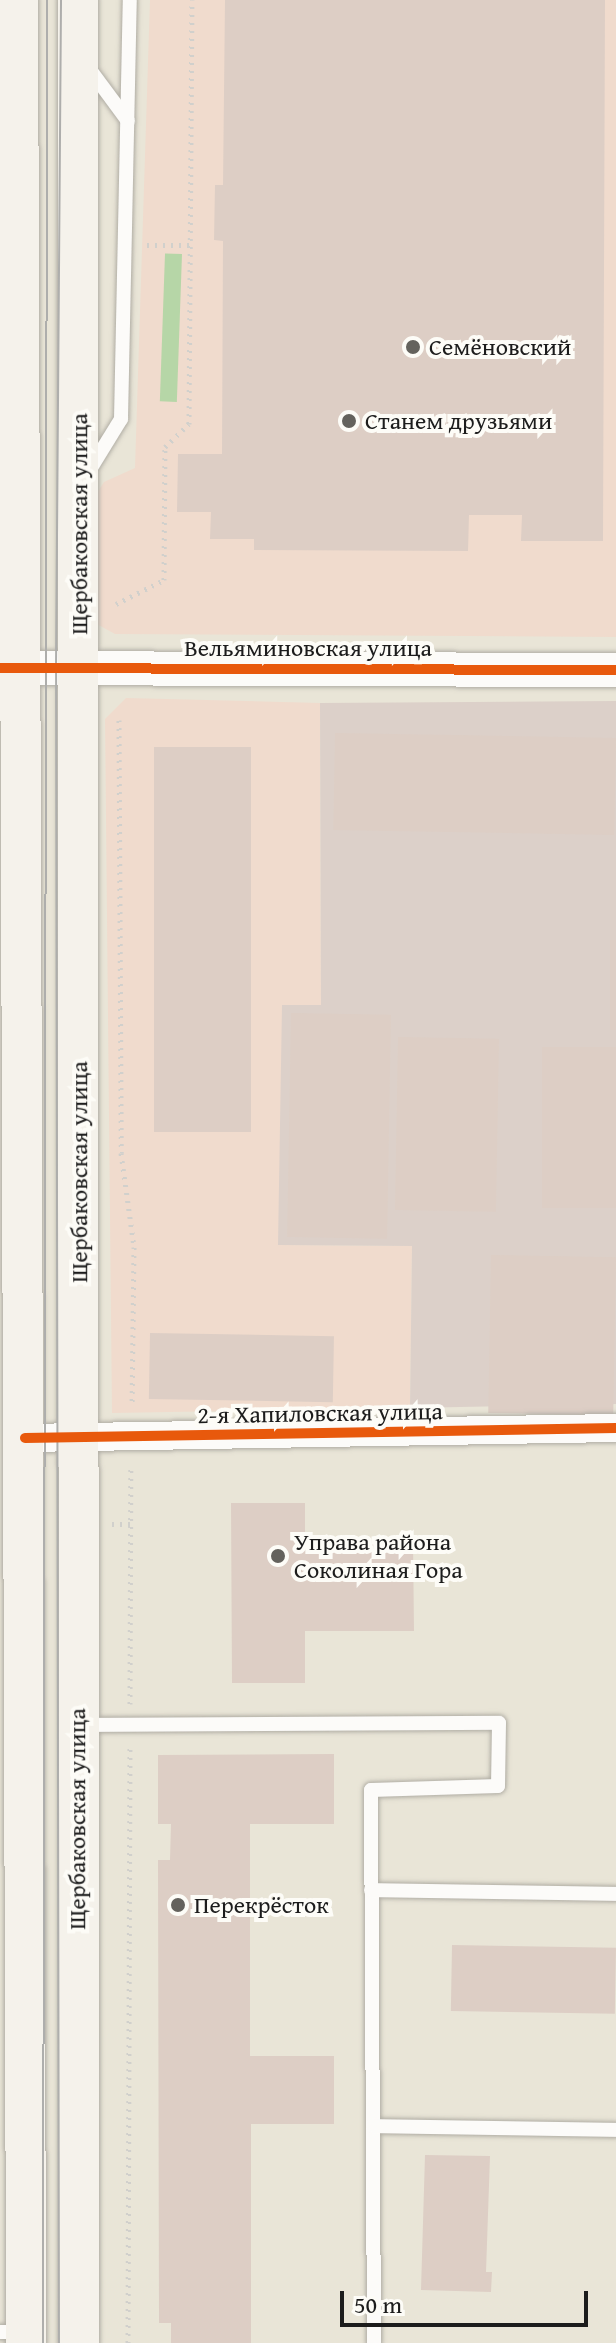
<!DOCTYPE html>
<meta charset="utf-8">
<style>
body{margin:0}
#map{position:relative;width:616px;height:2343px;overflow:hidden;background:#e9e5d7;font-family:"Gentium Book Plus",serif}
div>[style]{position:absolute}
.built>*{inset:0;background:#f0dbcd}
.industrial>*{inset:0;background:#dcd0c9}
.green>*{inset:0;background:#b6d6a7;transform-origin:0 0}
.building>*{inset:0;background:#ddcec5;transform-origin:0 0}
.path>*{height:5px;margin-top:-2.5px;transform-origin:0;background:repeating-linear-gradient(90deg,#d1d0cc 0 2px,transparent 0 8px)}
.roads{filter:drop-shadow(0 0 2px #b0ada4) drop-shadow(0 0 2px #b0ada4)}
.service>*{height:14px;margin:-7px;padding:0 7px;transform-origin:7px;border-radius:7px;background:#fcfbf9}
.minor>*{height:28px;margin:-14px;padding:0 14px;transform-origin:14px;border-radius:14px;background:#fcfbf9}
.tertiary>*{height:34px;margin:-17px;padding:0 17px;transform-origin:17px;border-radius:17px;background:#fcfbf9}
.secondary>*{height:40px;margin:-20px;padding:0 20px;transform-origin:20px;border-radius:20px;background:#f5f2eb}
.tram>*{height:2px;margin:-1px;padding:0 1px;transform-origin:1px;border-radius:1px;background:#aeaeac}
.cycleway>*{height:10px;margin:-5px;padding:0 5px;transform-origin:5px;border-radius:5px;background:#e8590c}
.dots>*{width:22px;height:22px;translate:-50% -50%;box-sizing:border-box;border:4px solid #fdfcf7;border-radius:50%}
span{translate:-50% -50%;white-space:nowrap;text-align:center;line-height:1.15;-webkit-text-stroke:8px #fdfcf7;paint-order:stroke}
.poi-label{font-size:24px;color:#1c1c1c}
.left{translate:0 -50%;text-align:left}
.street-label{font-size:24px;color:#1c1c1c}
.scale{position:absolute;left:340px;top:2291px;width:248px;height:36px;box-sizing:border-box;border:4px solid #1c1c1c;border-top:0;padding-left:10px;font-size:24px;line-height:28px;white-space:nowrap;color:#1c1c1c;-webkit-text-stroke:6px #fdfcf7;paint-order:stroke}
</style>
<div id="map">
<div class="built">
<i style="clip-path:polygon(150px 0,616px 0,616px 637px,115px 634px,93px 622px,89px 506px,104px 482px,135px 468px)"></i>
<i style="clip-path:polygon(126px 698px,320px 703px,321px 1005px,283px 1005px,279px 1245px,412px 1246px,410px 1408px,112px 1413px,105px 719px)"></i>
</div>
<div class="industrial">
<i style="clip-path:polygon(616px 701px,616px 1404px,410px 1408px,412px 1246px,278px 1245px,282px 1005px,321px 1005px,320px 703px)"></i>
</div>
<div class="green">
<i style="left:182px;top:254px;width:148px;height:17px;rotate:92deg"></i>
</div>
<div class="building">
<i style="clip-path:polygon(225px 0,605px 0,603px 541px,521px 541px,522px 515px,469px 515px,468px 551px,254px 550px,254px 539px,210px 539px,211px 512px,177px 512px,178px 454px,222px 454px,223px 241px,214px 240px,215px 185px,223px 185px)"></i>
<i style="left:335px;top:733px;width:281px;height:97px;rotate:1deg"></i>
<i style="left:154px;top:747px;width:97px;height:385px"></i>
<i style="left:610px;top:940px;width:6px;height:90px"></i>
<i style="left:291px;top:1013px;width:100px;height:224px;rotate:1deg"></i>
<i style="left:398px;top:1037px;width:101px;height:173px;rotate:1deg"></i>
<i style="left:542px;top:1047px;width:74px;height:161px"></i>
<i style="left:491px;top:1255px;width:125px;height:158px;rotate:1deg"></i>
<i style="left:150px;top:1333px;width:184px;height:66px;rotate:1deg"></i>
<i style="clip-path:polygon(231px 1503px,305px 1503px,305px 1543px,413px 1542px,414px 1631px,305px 1631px,305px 1683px,232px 1683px)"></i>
<i style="clip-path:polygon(334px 1754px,334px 1824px,250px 1824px,250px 2056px,334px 2056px,334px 2124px,251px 2124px,251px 2343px,171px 2343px,171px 2323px,159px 2323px,158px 1860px,170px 1860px,171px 1824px,158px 1824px,158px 1755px)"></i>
<i style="left:452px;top:1945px;width:164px;height:66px;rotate:1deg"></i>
<i style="clip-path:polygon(425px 2155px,490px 2156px,486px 2272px,492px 2272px,491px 2292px,421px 2290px)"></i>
</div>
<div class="path">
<i style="left:147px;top:245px;width:43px"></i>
<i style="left:116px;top:604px;width:54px;rotate:-26.6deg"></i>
<i style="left:164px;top:580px;width:133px;rotate:-89.6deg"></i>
<i style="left:165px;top:447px;width:33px;rotate:-44deg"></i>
<i style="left:189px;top:424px;width:424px;rotate:-89.6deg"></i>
<i style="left:119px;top:720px;width:433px;rotate:89.7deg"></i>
<i style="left:121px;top:1153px;width:95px;rotate:82.1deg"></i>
<i style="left:134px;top:1247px;width:159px;rotate:90.7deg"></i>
<i style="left:112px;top:1524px;width:19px"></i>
<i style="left:130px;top:1704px;width:238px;rotate:-89.8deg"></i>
<i style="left:128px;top:2343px;width:597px;rotate:-89.81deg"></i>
</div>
<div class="roads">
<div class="service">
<i style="left:88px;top:67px;width:67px;rotate:53.5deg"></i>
<i style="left:89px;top:471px;width:61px;rotate:-58.4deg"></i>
<i style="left:121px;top:419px;width:419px;rotate:-88.8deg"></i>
<i style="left:80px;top:1725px;width:419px;rotate:-0.3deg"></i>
<i style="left:499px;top:1723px;width:63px;rotate:90.9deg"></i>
<i style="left:498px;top:1786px;width:127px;rotate:178.2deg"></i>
<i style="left:371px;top:1790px;width:553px;rotate:89.69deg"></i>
<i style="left:371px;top:1890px;width:245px;rotate:0.9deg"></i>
<i style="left:373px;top:2126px;width:243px;rotate:0.9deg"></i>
<i style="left:0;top:2332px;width:26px"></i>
</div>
<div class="minor">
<i style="left:25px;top:1438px;width:591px;rotate:-0.97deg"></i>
</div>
<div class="tertiary">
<i style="left:0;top:668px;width:616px;rotate:0.19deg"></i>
</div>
<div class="secondary">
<i style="left:18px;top:0;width:2343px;rotate:89.8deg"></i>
<i style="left:78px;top:0;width:2343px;rotate:89.98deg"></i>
</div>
</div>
<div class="tram">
<i style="left:43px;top:2343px;width:2343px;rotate:-89.9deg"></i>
<i style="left:59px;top:2343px;width:1674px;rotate:-90.1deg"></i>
<i style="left:56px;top:669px;width:669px;rotate:-89.57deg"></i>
</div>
<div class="cycleway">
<i style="left:0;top:668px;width:616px;rotate:0.19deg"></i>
<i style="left:25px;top:1438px;width:591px;rotate:-0.97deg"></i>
</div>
<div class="dots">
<i style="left:413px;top:347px;background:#64625d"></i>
<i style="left:349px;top:421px;background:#64625d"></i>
<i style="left:278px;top:1556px;background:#64625d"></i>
<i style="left:178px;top:1905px;background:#64625d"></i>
</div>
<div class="poi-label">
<span class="left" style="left:429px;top:347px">Семёновский</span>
<span class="left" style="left:365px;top:421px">Станем друзьями</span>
<span class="left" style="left:294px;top:1556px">Управа района<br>Соколиная Гора</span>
<span class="left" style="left:194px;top:1905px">Перекрёсток</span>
</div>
<div class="street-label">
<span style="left:79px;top:524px;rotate:-90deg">Щербаковская улица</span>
<span style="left:308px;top:648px">Вельяминовская улица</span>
<span style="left:79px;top:1172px;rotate:-90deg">Щербаковская улица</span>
<span style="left:320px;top:1413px;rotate:-1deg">2-я Хапиловская улица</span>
<span style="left:77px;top:1819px;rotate:-90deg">Щербаковская улица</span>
</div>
<div class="scale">50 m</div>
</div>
